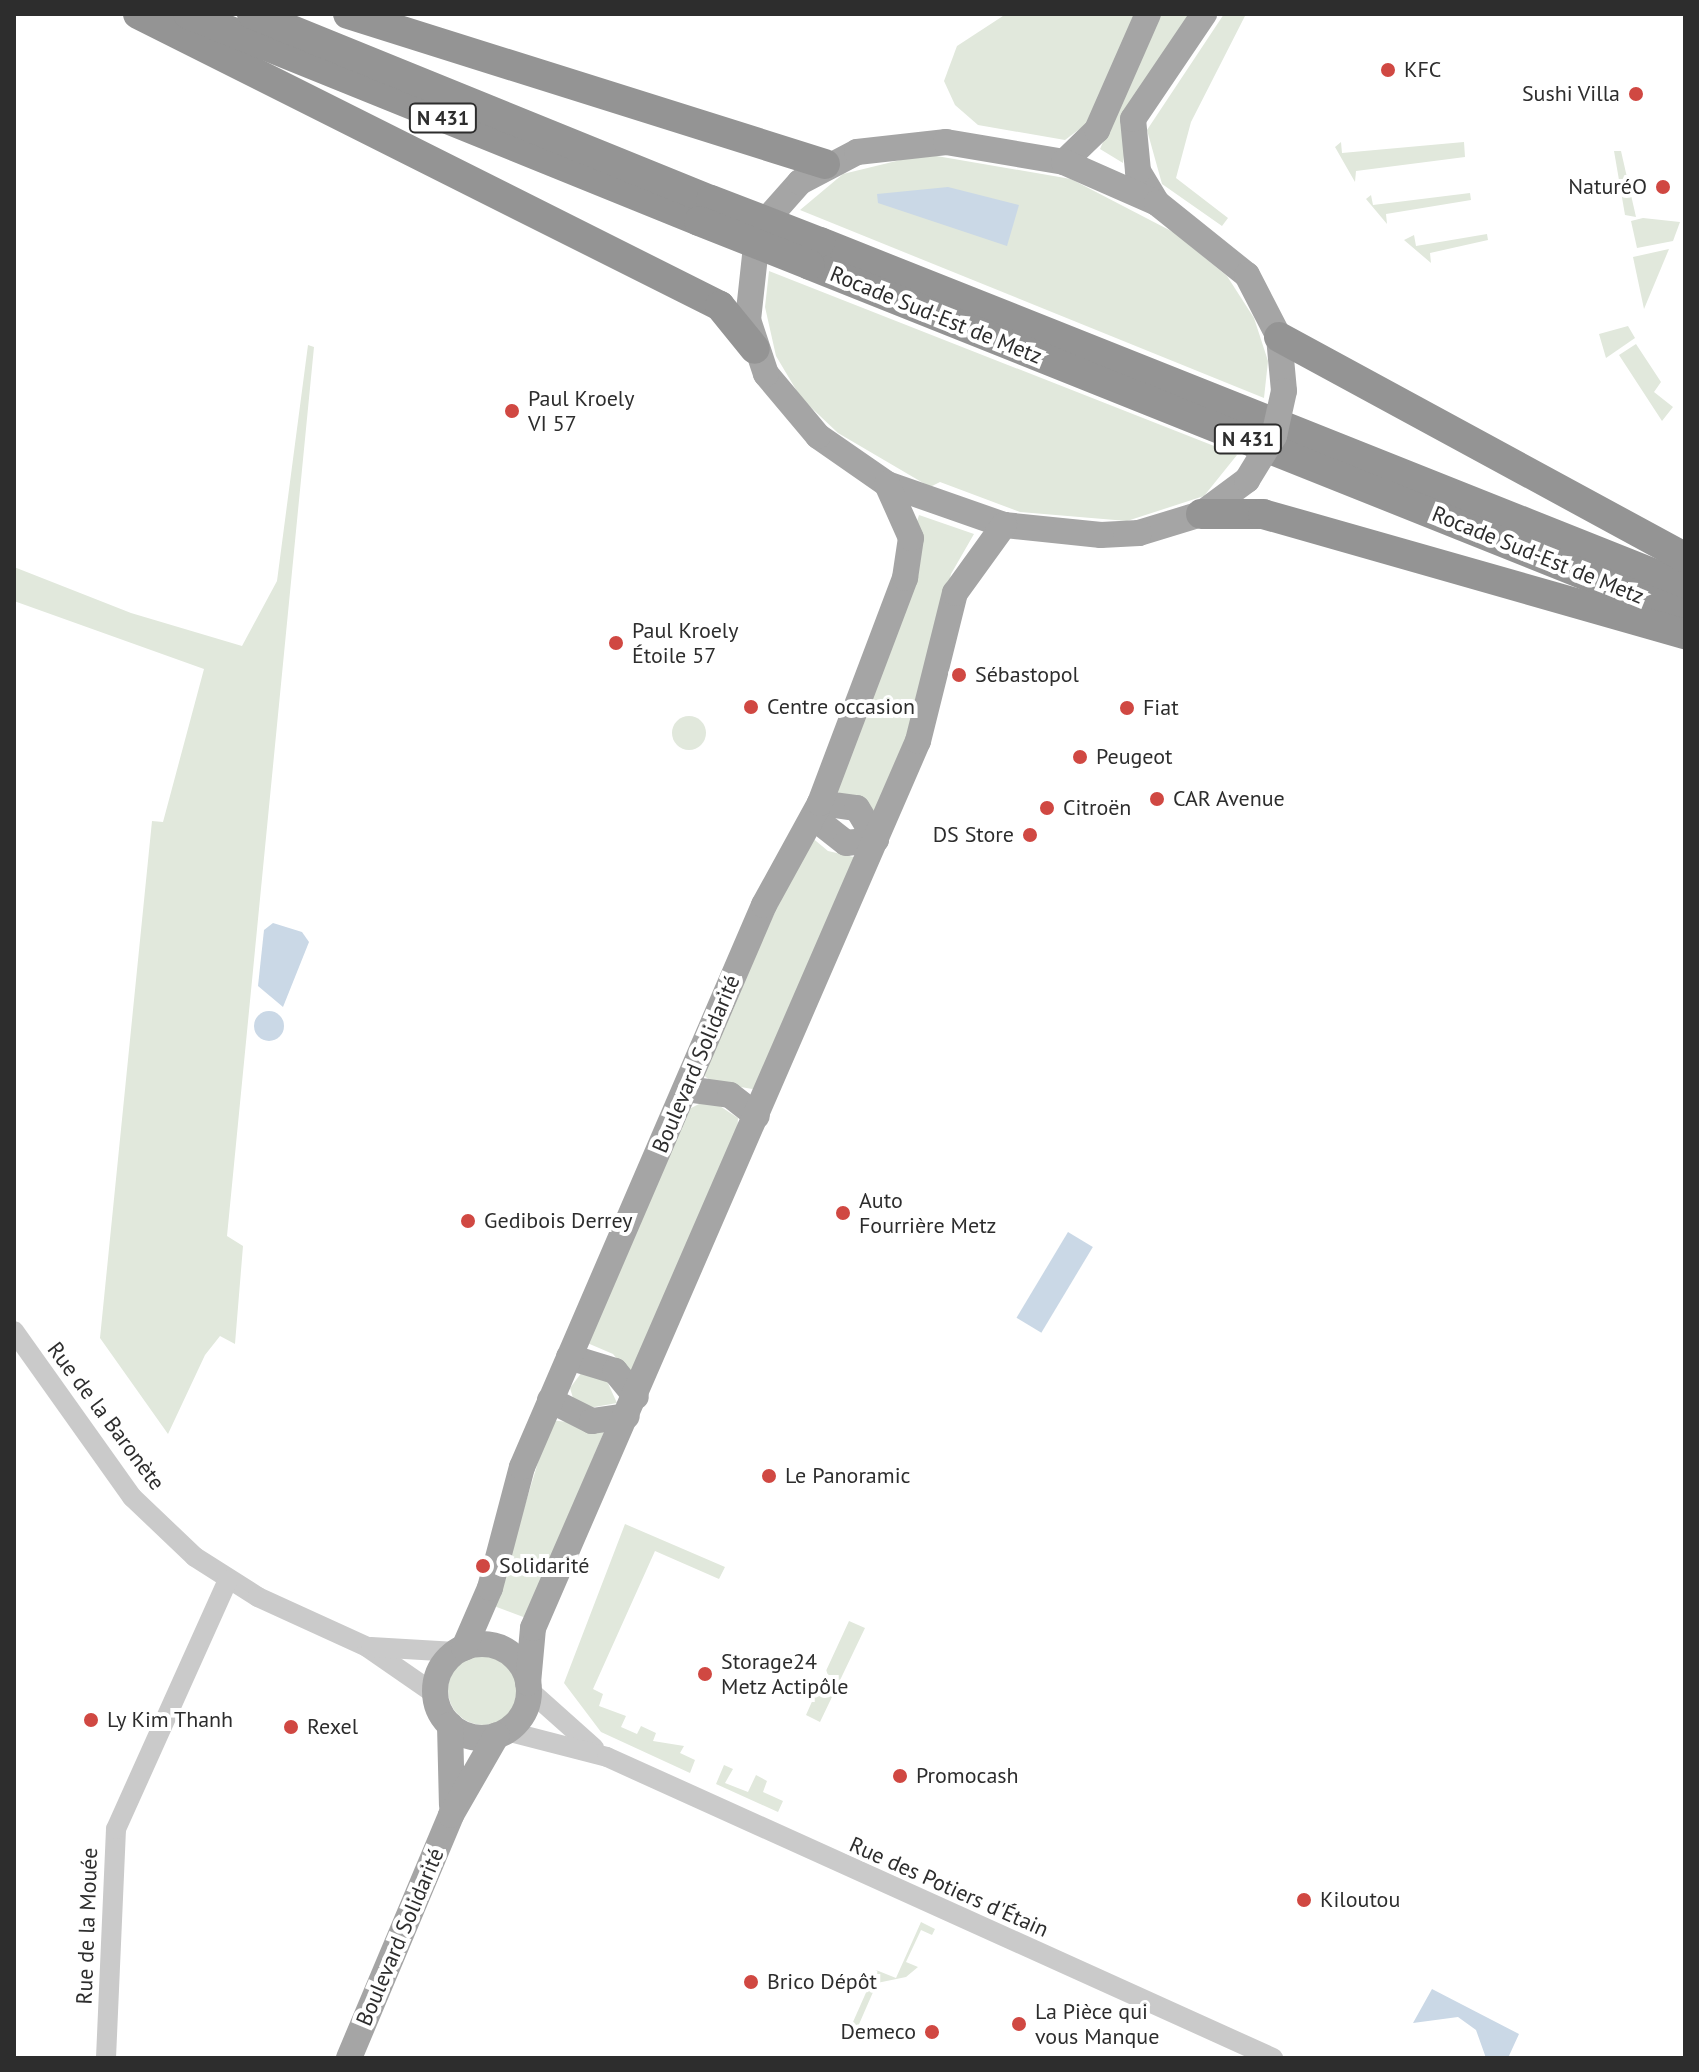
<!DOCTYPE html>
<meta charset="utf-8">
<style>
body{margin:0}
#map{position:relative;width:1699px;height:2072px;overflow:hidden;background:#fff;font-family:"PT Sans",sans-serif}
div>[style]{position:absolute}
.green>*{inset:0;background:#e1e8dc}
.round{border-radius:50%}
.water>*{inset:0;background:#cad8e6;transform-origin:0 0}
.minor>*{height:20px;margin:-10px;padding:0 10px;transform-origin:10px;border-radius:10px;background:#cacaca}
.major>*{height:26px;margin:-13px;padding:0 13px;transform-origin:13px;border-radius:13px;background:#a5a5a5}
.major>.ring{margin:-13px;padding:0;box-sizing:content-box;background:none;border:26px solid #a5a5a5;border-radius:50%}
.highway>*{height:30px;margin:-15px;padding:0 15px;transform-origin:15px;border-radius:15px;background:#949494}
.major-bridge>*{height:26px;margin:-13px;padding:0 13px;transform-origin:13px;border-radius:13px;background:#a5a5a5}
.highway-bridge>*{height:30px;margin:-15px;padding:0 15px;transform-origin:15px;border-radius:15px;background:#949494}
.dots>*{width:22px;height:22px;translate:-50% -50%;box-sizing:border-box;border:4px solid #fff;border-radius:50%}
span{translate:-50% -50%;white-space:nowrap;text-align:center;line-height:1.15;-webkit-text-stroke:8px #fff;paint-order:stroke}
.shield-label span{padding:2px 6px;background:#fff;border:2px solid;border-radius:6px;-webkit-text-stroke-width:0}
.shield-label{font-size:20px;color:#2d2d2d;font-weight:700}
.poi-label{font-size:22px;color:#2d2d2d}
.left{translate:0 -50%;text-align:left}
.right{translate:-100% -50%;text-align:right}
.street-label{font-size:22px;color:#2d2d2d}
.frame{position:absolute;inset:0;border:16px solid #2d2d2d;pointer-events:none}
</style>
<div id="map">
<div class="green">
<i style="clip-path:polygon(1006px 14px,1136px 14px,1089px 122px,1065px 140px,978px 125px,955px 105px,944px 81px,957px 46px)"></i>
<i style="clip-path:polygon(1159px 14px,1194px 14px,1131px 101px,1123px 163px,1100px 149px)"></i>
<i style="clip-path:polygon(1224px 14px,1246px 14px,1191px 122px,1176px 178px,1228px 218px,1222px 226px,1162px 184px,1147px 130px)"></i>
<i style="clip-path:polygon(1341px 142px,1342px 153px,1464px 142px,1465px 157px,1356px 171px,1355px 182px,1335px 147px)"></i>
<i style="clip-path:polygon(1614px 151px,1621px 151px,1636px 217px,1625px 215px)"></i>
<i style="clip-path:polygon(925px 154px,1071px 179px,1175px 233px,1227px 276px,1254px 318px,1268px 361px,1264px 398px,800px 210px,843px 174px)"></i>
<i style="clip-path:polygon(1470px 193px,1471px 200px,1386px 214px,1387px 224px,1366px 199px,1371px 195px,1373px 205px)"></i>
<i style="clip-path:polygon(1643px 218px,1680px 222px,1673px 241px,1637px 248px,1631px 221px)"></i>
<i style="clip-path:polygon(1487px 234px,1488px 240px,1430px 253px,1431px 263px,1404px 240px,1414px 235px,1416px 246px)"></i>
<i style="clip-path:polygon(1669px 249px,1644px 309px,1633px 257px)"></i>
<i style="clip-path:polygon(769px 271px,1237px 455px,1204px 496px,1127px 521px,1020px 512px,940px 482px,930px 487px,838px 433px,801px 398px,776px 356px,765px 307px)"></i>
<i style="clip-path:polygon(1628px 326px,1635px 338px,1606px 358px,1599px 334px)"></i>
<i style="clip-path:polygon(1636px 344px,1661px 382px,1654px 392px,1673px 407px,1662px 421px,1619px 355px)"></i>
<i style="clip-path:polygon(308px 345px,314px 347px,227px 1236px,243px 1246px,235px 1344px,220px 1336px,205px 1355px,168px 1434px,100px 1338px,152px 821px,163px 822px,204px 669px,14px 601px,14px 567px,131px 613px,242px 646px,277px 581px)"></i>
<i style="clip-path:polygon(919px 515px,974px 534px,951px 574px,920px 701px,876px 816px,833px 789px)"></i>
<i class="round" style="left:672px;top:716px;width:34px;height:34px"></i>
<i style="clip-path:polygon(810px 836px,828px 851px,858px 858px,758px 1090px,712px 1082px,701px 1073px)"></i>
<i style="clip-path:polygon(709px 1099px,738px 1118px,737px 1139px,637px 1372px,626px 1370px,613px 1354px,585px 1342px,685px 1111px)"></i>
<i style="clip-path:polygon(582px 1372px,606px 1379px,617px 1403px,589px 1408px,573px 1398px,570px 1388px)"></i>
<i style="clip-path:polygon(551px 1420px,606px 1427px,526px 1618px,494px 1606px)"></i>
<i style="clip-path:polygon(625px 1524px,725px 1567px,719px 1579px,655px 1551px,593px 1689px,603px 1694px,599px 1706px,626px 1716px,621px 1727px,637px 1734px,641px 1726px,656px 1733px,653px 1741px,684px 1746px,680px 1753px,695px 1760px,690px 1773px,601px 1732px,564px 1683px)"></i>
<i style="clip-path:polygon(849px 1621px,865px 1628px,820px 1722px,806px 1715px,818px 1688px,829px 1694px,836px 1679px,825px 1673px)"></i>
<i class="round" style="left:448px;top:1655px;width:70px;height:70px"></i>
<i style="clip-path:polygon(724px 1765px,733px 1769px,725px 1783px,748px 1792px,756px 1775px,767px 1781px,763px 1792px,783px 1801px,778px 1812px,716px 1784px)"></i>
<i style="clip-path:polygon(921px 1922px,935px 1929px,932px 1935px,921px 1930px,906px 1962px,918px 1967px,906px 1977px,877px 1983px,853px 2038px,845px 2040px,876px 1970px,896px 1978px)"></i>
</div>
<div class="water">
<i style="clip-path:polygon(948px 187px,1019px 205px,1007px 246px,878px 203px,877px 194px)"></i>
<i style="clip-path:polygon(273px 923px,302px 932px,309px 942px,283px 1007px,258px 986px,264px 930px)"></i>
<i class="round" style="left:254px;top:1011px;width:30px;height:30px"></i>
<i style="left:1068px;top:1232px;width:29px;height:100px;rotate:31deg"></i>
<i style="clip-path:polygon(1432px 1989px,1519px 2034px,1508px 2058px,1486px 2058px,1476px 2030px,1458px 2017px,1413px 2023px)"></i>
</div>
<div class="minor">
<i style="left:14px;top:1331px;width:204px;rotate:54.6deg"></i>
<i style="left:132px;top:1497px;width:87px;rotate:43.6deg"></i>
<i style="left:195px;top:1557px;width:75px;rotate:32.4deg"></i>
<i style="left:258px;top:1597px;width:120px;rotate:24.6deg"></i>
<i style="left:367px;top:1647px;width:83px;rotate:34.7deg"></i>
<i style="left:371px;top:1647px;width:85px;rotate:3.4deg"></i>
<i style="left:529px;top:1690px;width:87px;rotate:41.7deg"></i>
<i style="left:506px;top:1731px;width:104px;rotate:14.4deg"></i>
<i style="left:607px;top:1757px;width:731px;rotate:24.32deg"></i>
<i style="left:106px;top:2058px;width:229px;rotate:-87.5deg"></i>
<i style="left:116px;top:1829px;width:273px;rotate:-65.8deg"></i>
</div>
<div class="major">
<i style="left:1064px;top:162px;width:46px;rotate:-44.1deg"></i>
<i style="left:1097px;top:130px;width:127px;rotate:-66.3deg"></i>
<i style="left:1157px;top:203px;width:37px;rotate:-121deg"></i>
<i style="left:1138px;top:171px;width:52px;rotate:-95.5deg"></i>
<i style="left:1133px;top:119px;width:127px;rotate:-55.9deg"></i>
<i style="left:1247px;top:480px;width:57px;rotate:143.5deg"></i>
<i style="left:1201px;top:514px;width:65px;rotate:163deg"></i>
<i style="left:1139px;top:533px;width:38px;rotate:177deg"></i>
<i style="left:1101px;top:535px;width:98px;rotate:-174.1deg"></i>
<i style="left:1004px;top:525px;width:124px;rotate:-160.7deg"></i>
<i style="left:887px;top:484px;width:84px;rotate:-145.2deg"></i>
<i style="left:818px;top:436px;width:81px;rotate:-130deg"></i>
<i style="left:766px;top:374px;width:57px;rotate:-108.4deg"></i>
<i style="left:748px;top:320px;width:74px;rotate:-83.8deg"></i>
<i style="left:756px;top:246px;width:30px;rotate:-67deg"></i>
<i style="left:768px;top:218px;width:48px;rotate:-48.4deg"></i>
<i style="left:800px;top:182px;width:64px;rotate:-27.8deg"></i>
<i style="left:857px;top:152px;width:90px;rotate:-6.4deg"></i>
<i style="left:946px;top:142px;width:120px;rotate:9.6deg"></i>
<i style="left:1064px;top:162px;width:102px;rotate:23.8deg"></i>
<i style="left:1157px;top:203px;width:115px;rotate:38.7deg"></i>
<i style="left:1247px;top:275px;width:70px;rotate:62.7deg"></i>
<i style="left:1279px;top:337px;width:54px;rotate:84.7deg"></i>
<i style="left:820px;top:803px;width:37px;rotate:8deg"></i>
<i style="left:857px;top:808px;width:37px;rotate:59deg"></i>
<i style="left:813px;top:817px;width:42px;rotate:38.2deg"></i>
<i style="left:846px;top:843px;width:30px;rotate:-6deg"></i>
<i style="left:686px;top:1089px;width:44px;rotate:7.8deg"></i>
<i style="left:730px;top:1095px;width:34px;rotate:38deg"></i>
<i style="left:569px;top:1357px;width:48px;rotate:16.9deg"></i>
<i style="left:615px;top:1371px;width:33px;rotate:51deg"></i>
<i style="left:550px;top:1400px;width:47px;rotate:26.6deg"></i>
<i style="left:592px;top:1421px;width:35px;rotate:-8deg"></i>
<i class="ring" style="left:435px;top:1644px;width:68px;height:68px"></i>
<i style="left:464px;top:1648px;width:65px;rotate:-66.6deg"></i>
<i style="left:490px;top:1588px;width:125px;rotate:-75.2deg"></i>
<i style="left:522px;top:1467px;width:612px;rotate:-66.7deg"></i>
<i style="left:764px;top:905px;width:116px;rotate:-61.2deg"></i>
<i style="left:820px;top:803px;width:241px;rotate:-69.3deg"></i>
<i style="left:905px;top:578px;width:40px;rotate:-81.5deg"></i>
<i style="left:911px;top:538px;width:59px;rotate:-114deg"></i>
<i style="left:528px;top:1683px;width:55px;rotate:-84.8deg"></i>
<i style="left:533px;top:1628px;width:967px;rotate:-66.54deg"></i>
<i style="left:918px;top:741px;width:153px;rotate:-76deg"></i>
<i style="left:955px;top:593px;width:84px;rotate:-54.2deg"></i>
<i style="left:450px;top:1725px;width:80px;rotate:88.6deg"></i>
<i style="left:349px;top:2058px;width:264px;rotate:-67.2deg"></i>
<i style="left:451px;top:1815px;width:92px;rotate:-60.1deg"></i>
</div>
<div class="highway">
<i style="left:138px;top:14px;width:651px;rotate:26.64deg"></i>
<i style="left:720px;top:306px;width:55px;rotate:50.9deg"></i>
<i style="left:188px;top:14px;width:551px;rotate:22.05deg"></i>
<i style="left:252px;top:14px;width:495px;rotate:22.1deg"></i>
<i style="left:348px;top:14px;width:500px;rotate:17.46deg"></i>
<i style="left:820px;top:242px;width:931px;rotate:21.69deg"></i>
<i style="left:810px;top:265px;width:942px;rotate:21.8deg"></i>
<i style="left:1279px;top:337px;width:462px;rotate:28.5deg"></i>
<i style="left:1201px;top:514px;width:62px"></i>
<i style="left:1263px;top:514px;width:439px;rotate:15.9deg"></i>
</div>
<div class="major-bridge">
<i style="left:1247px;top:480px;width:52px;rotate:-58.5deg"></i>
<i style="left:1274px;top:436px;width:46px;rotate:-77.5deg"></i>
</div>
<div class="highway-bridge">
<i style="left:711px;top:200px;width:117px;rotate:21.1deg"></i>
<i style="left:699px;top:221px;width:119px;rotate:21.6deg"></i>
</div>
<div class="dots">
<i style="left:1388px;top:70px;background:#d04842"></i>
<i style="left:1636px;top:94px;background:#d04842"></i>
<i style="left:1663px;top:187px;background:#d04842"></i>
<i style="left:512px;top:411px;background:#d04842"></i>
<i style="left:616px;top:643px;background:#d04842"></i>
<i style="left:959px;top:675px;background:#d04842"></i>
<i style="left:751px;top:707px;background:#d04842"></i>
<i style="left:1127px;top:708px;background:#d04842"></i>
<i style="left:1080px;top:757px;background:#d04842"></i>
<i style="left:1157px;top:799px;background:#d04842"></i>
<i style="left:1047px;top:808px;background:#d04842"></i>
<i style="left:1030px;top:835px;background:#d04842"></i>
<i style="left:843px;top:1213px;background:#d04842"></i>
<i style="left:468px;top:1221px;background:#d04842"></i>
<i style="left:769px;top:1476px;background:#d04842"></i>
<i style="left:483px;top:1566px;background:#d04842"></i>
<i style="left:705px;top:1674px;background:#d04842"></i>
<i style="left:91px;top:1720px;background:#d04842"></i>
<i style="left:291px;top:1727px;background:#d04842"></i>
<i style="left:900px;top:1776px;background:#d04842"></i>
<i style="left:1304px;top:1900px;background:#d04842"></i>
<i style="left:751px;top:1982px;background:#d04842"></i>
<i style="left:1019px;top:2024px;background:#d04842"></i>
<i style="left:932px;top:2032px;background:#d04842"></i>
</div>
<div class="shield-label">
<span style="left:443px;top:118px">N 431</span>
<span style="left:1248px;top:439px">N 431</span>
</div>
<div class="poi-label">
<span class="left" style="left:1404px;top:70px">KFC</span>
<span class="right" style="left:1620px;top:94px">Sushi Villa</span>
<span class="right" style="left:1647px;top:187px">NaturéO</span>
<span class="left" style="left:528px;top:411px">Paul Kroely<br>VI 57</span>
<span class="left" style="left:632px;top:643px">Paul Kroely<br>Étoile 57</span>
<span class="left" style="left:975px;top:675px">Sébastopol</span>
<span class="left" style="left:767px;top:707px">Centre occasion</span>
<span class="left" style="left:1143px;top:708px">Fiat</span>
<span class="left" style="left:1096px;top:757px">Peugeot</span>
<span class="left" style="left:1173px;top:799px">CAR Avenue</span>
<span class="left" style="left:1063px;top:808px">Citroën</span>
<span class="right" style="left:1014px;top:835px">DS Store</span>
<span class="left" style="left:859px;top:1213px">Auto<br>Fourrière Metz</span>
<span class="left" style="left:484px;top:1221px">Gedibois Derrey</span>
<span class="left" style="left:785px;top:1476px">Le Panoramic</span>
<span class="left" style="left:499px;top:1566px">Solidarité</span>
<span class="left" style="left:721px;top:1674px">Storage24<br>Metz Actipôle</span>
<span class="left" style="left:107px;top:1720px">Ly Kim Thanh</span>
<span class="left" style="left:307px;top:1727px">Rexel</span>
<span class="left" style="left:916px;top:1776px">Promocash</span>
<span class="left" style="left:1320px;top:1900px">Kiloutou</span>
<span class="left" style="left:767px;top:1982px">Brico Dépôt</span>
<span class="left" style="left:1035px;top:2024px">La Pièce qui<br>vous Manque</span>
<span class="right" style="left:916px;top:2032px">Demeco</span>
</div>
<div class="street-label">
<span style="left:936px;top:315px;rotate:22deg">Rocade Sud-Est de Metz</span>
<span style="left:1538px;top:555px;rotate:22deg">Rocade Sud-Est de Metz</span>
<span style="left:696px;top:1064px;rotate:-67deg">Boulevard Solidarité</span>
<span style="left:106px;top:1416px;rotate:53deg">Rue de la Baronète</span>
<span style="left:949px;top:1887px;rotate:24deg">Rue des Potiers d'Étain</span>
<span style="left:87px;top:1926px;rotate:-88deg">Rue de la Mouée</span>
<span style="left:400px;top:1937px;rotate:-67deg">Boulevard Solidarité</span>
</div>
<div class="frame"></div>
</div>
